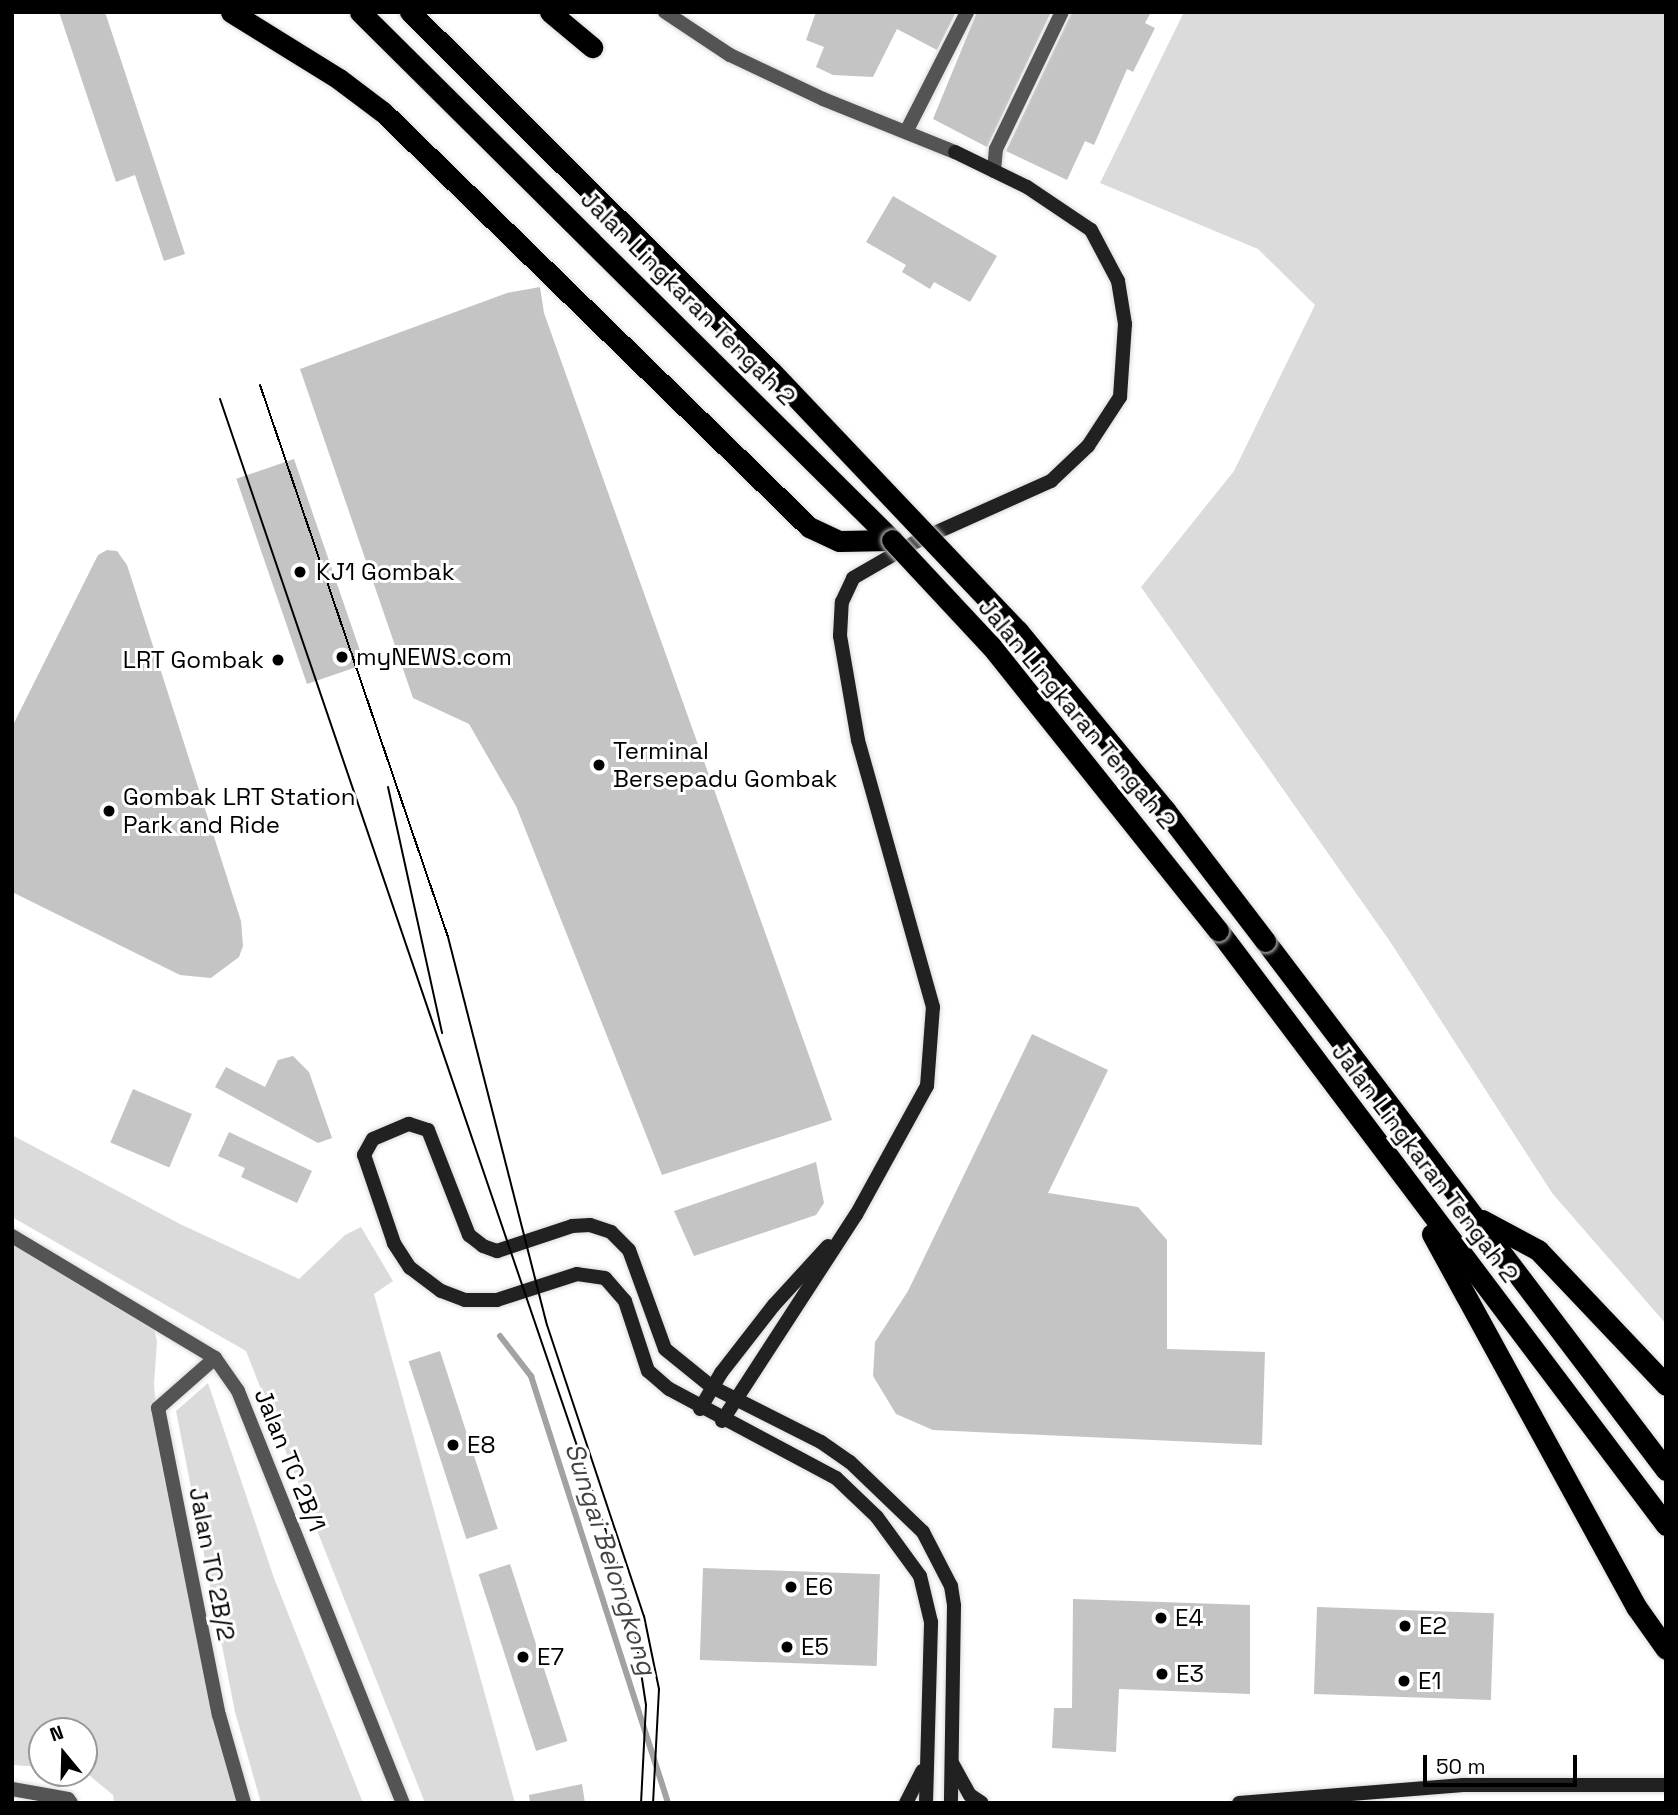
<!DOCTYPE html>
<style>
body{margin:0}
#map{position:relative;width:1678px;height:1815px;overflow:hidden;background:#fff;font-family:"Space Grotesk",sans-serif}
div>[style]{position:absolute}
.green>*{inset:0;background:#dbdbdb}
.stream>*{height:6px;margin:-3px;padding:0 3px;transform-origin:3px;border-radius:3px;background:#a2a2a2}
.building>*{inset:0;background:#c4c4c4;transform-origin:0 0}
.roads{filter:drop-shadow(0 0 2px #dbdbdb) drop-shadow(0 0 2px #dbdbdb)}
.street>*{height:14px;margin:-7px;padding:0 7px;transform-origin:7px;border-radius:7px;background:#545454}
.secondary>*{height:14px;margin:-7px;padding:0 7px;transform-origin:7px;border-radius:7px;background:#212121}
.highway>*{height:21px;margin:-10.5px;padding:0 10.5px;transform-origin:10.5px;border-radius:10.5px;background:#000}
.tram>*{height:2px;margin:-1px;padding:0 1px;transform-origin:1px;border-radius:1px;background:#000}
.bridges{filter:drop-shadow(0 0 2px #dbdbdb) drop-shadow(0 0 2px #dbdbdb)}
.highway-bridge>*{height:21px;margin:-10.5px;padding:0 10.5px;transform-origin:10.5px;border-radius:10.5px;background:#000}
.dots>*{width:19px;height:19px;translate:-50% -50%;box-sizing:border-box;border:4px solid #fff;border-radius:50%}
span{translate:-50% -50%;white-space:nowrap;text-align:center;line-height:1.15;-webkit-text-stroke:6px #fff;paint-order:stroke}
.street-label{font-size:24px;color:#000}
.poi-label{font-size:24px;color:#000}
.left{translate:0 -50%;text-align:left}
.right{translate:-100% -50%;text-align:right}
.water-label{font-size:26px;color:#434343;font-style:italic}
.frame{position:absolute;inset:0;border:14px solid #000;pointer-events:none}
.north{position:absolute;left:28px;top:1717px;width:70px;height:70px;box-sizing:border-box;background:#fff;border:2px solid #999;border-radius:50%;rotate:341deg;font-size:19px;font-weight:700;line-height:28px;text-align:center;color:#000}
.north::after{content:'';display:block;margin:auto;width:24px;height:32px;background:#000;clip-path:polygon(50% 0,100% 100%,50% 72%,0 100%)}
.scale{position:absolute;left:1423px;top:1755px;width:154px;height:32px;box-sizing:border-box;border:4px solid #000;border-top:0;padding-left:9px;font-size:21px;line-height:24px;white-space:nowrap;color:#000;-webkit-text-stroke:5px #fff;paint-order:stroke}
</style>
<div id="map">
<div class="green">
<i style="clip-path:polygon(1184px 12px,1666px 12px,1666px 1324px,1552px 1193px,1391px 943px,1141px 587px,1234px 471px,1315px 305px,1258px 249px,1100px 183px)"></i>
<i style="clip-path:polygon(12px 1135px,180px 1224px,299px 1279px,345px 1235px,361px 1227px,393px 1281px,374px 1294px,515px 1803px,425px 1803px,246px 1351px,12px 1217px)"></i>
<i style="clip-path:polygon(12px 1240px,150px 1315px,157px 1341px,154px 1384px,160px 1459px,222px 1742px,239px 1803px,114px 1803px,113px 1795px,84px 1771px,84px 1731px,42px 1731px,42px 1767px,12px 1765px)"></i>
<i style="clip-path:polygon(208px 1383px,274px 1578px,363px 1803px,261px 1803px,235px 1712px,176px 1411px)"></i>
</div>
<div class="stream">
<i style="left:500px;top:1336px;width:51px;rotate:52.2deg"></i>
<i style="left:531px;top:1376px;width:448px;rotate:72.2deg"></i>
</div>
<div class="building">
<i style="clip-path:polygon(59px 12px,105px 12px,185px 254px,164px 261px,135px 175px,116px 182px)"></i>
<i style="clip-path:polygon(816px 12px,956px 12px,937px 50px,897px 29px,873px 77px,833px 75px,816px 67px,824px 47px,806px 40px)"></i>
<i style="clip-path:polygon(977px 12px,1051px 12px,987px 147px,933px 119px)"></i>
<i style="clip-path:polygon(1072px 12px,1151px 12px,1145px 23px,1155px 28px,1133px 72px,1127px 69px,1094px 145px,1085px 141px,1067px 180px,1006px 151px)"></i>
<i style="clip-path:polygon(893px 196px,997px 256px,970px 302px,934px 282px,930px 289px,902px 272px,906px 265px,866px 242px)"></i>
<i style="clip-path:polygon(540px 287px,544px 313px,832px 1120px,662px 1175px,516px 806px,469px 724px,413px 698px,300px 369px,507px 293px)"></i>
<i style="left:294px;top:459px;width:217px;height:61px;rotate:71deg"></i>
<i style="clip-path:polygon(107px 550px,117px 551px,127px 565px,241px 921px,243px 946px,239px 957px,211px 978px,180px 975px,12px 892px,12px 727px,98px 555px)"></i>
<i style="clip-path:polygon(1032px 1034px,1108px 1070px,1048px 1193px,1138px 1207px,1167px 1240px,1167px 1349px,1265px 1352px,1262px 1445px,933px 1430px,896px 1414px,873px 1376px,875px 1342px,908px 1291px)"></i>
<i style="clip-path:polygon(293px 1056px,309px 1072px,332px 1138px,318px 1143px,215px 1087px,226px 1067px,265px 1087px,278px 1060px)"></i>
<i style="left:133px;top:1089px;width:64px;height:58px;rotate:23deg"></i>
<i style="clip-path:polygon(229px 1132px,312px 1171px,297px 1203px,241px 1177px,245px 1168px,218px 1156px)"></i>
<i style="clip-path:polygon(816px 1162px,824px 1203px,816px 1215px,694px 1256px,674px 1211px)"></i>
<i style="left:440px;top:1351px;width:187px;height:33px;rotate:72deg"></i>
<i style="left:510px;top:1564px;width:186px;height:33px;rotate:72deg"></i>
<i style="left:703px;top:1568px;width:177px;height:92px;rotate:2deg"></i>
<i style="clip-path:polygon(1073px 1599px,1250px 1605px,1250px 1694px,1119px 1689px,1116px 1752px,1052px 1748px,1054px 1708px,1072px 1708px)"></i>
<i style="left:1317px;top:1607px;width:177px;height:87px;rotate:2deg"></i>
<i style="clip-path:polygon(582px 1784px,585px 1803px,530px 1803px,529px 1795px)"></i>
</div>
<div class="roads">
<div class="street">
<i style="left:665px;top:12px;width:78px;rotate:33.5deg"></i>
<i style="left:730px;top:55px;width:103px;rotate:25.3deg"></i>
<i style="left:823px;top:99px;width:142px;rotate:21.9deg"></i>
<i style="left:907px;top:130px;width:132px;rotate:-63deg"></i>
<i style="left:994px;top:171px;width:22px;rotate:-85deg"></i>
<i style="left:996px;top:149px;width:152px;rotate:-64.3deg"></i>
<i style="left:12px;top:1236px;width:237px;rotate:31deg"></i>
<i style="left:215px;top:1358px;width:40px;rotate:55.1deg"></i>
<i style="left:238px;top:1391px;width:444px;rotate:68.2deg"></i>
<i style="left:215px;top:1358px;width:76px;rotate:138.7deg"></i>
<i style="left:158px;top:1408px;width:313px;rotate:78.8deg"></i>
<i style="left:219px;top:1715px;width:91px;rotate:74.1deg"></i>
<i style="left:12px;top:1789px;width:57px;rotate:10.1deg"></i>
<i style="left:68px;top:1799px;width:5px;rotate:53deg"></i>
</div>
<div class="secondary">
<i style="left:700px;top:1409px;width:42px;rotate:-59.7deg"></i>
<i style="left:721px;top:1373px;width:86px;rotate:-52.1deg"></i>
<i style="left:774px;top:1305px;width:80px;rotate:-47.5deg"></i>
<i style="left:722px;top:1421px;width:246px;rotate:-57deg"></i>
<i style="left:856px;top:1215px;width:147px;rotate:-61.2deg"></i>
<i style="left:927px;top:1086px;width:79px;rotate:-85.7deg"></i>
<i style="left:933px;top:1007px;width:277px;rotate:-105.7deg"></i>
<i style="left:858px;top:740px;width:106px;rotate:-99.8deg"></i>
<i style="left:840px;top:636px;width:34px;rotate:-87deg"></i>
<i style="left:842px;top:602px;width:26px;rotate:-65deg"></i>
<i style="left:853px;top:578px;width:74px;rotate:-30deg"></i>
<i style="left:917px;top:541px;width:147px;rotate:-24.1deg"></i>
<i style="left:1051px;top:481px;width:51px;rotate:-43.4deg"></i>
<i style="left:1088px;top:446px;width:59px;rotate:-56.9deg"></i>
<i style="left:1120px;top:397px;width:73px;rotate:-86.1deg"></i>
<i style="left:1125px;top:324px;width:44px;rotate:-99.2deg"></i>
<i style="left:1118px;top:281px;width:58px;rotate:-117.9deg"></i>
<i style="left:1091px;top:230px;width:77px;rotate:-146.1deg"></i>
<i style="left:1027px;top:187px;width:80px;rotate:-154.1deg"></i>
<i style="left:952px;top:1763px;width:37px;rotate:61deg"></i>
<i style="left:970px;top:1795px;width:14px;rotate:34deg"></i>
<i style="left:906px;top:1803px;width:36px;rotate:-63deg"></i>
<i style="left:926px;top:1803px;width:181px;rotate:-88.4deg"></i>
<i style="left:931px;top:1622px;width:47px;rotate:-103.4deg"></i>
<i style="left:920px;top:1576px;width:73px;rotate:-126.1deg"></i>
<i style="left:877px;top:1517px;width:57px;rotate:-136.4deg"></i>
<i style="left:836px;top:1478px;width:189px;rotate:-151.9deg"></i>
<i style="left:669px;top:1389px;width:28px;rotate:-139deg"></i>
<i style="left:648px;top:1371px;width:74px;rotate:-108.2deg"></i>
<i style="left:625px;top:1301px;width:30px;rotate:-131deg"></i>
<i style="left:605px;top:1278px;width:28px;rotate:-172deg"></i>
<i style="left:577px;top:1274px;width:84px;rotate:162deg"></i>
<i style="left:497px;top:1300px;width:32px;rotate:180deg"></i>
<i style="left:465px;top:1300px;width:26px;rotate:-159deg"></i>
<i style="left:441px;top:1291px;width:39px;rotate:-143deg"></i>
<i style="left:410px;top:1268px;width:30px;rotate:-123deg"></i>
<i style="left:394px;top:1243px;width:93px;rotate:-108.8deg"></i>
<i style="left:364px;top:1155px;width:18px;rotate:-61deg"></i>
<i style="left:373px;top:1139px;width:39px;rotate:-23deg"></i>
<i style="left:409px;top:1124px;width:20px;rotate:18deg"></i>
<i style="left:428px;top:1130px;width:113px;rotate:68.7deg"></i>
<i style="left:469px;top:1235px;width:18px;rotate:38deg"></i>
<i style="left:483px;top:1246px;width:15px;rotate:20deg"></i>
<i style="left:497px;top:1251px;width:79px;rotate:-18.4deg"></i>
<i style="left:572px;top:1226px;width:18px;rotate:-3deg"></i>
<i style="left:590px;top:1225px;width:22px;rotate:18deg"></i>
<i style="left:611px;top:1232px;width:25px;rotate:45deg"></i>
<i style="left:629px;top:1250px;width:105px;rotate:70deg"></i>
<i style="left:665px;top:1349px;width:60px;rotate:39deg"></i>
<i style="left:712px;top:1387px;width:122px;rotate:26.8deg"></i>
<i style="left:821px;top:1442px;width:35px;rotate:35deg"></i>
<i style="left:850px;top:1462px;width:101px;rotate:43.8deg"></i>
<i style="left:923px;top:1532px;width:61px;rotate:62.6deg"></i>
<i style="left:951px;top:1586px;width:20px;rotate:81deg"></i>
<i style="left:954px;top:1606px;width:197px;rotate:90.9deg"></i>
<i style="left:1239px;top:1803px;width:225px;rotate:-4.6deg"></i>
<i style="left:1463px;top:1785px;width:203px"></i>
</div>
<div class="highway">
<i style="left:231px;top:12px;width:127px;rotate:31.8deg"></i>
<i style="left:339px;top:79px;width:55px;rotate:36.9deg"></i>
<i style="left:383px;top:112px;width:595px;rotate:44.25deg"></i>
<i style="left:809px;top:527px;width:33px;rotate:25deg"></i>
<i style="left:839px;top:541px;width:53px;rotate:-1.1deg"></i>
<i style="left:360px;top:12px;width:750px;rotate:44.78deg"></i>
<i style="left:550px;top:12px;width:55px;rotate:39.8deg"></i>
<i style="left:1218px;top:930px;width:745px;rotate:53.02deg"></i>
<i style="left:1265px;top:941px;width:664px;rotate:52.84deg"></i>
<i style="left:1482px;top:1220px;width:64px;rotate:28.2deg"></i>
<i style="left:1538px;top:1250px;width:186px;rotate:46.5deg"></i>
<i style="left:1432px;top:1234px;width:426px;rotate:61.3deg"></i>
<i style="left:1637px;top:1608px;width:50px;rotate:54.7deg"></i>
</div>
</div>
<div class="tram">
<i style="left:260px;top:385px;width:583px;rotate:71.19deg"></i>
<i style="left:448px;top:937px;width:400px;rotate:75.7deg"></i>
<i style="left:547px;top:1325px;width:307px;rotate:71.6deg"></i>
<i style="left:644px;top:1616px;width:75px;rotate:78.4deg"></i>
<i style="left:659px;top:1689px;width:114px;rotate:93deg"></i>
<i style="left:220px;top:399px;width:1233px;rotate:71.17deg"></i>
<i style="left:618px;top:1566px;width:56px;rotate:74.5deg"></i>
<i style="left:633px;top:1620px;width:86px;rotate:81.3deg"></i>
<i style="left:646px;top:1705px;width:98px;rotate:92.9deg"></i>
<i style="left:388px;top:787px;width:252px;rotate:77.6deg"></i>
</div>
<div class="bridges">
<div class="highway-bridge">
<i style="left:410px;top:12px;width:509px;rotate:44.84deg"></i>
<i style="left:771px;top:371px;width:359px;rotate:46.5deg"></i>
<i style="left:1018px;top:631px;width:232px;rotate:50.6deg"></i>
<i style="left:1165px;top:810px;width:165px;rotate:52.6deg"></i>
<i style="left:892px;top:540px;width:145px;rotate:47deg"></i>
<i style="left:991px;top:646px;width:364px;rotate:51.4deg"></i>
</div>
</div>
<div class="dots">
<i style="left:300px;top:572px;background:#000"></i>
<i style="left:342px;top:657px;background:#000"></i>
<i style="left:278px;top:660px;background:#000"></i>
<i style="left:599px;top:765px;background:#000"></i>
<i style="left:109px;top:811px;background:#000"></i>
<i style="left:453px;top:1445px;background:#000"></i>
<i style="left:791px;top:1587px;background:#000"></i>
<i style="left:1161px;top:1618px;background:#000"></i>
<i style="left:1405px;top:1626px;background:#000"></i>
<i style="left:787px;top:1647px;background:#000"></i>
<i style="left:523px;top:1657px;background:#000"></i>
<i style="left:1162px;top:1674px;background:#000"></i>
<i style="left:1404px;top:1681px;background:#000"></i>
</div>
<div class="street-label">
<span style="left:688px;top:298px;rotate:45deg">Jalan Lingkaran Tengah 2</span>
<span style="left:1077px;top:714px;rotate:50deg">Jalan Lingkaran Tengah 2</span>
<span style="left:1425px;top:1163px;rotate:53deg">Jalan Lingkaran Tengah 2</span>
<span style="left:290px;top:1460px;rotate:68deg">Jalan TC 2B/1</span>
<span style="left:212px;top:1564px;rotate:79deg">Jalan TC 2B/2</span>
</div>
<div class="poi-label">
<span class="left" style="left:316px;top:572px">KJ1 Gombak</span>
<span class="left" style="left:356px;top:657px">myNEWS.com</span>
<span class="right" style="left:264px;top:660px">LRT Gombak</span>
<span class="left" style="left:613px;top:765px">Terminal<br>Bersepadu Gombak</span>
<span class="left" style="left:123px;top:811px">Gombak LRT Station<br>Park and Ride</span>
<span class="left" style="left:467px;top:1445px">E8</span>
<span class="left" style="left:805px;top:1587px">E6</span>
<span class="left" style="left:1175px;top:1618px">E4</span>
<span class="left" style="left:1419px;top:1626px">E2</span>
<span class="left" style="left:801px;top:1647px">E5</span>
<span class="left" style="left:537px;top:1657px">E7</span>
<span class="left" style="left:1176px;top:1674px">E3</span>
<span class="left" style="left:1418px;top:1681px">E1</span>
</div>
<div class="water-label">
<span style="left:610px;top:1559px;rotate:72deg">Sungai Belongkong</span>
</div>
<div class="frame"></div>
<div class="north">N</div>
<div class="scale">50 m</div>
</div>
